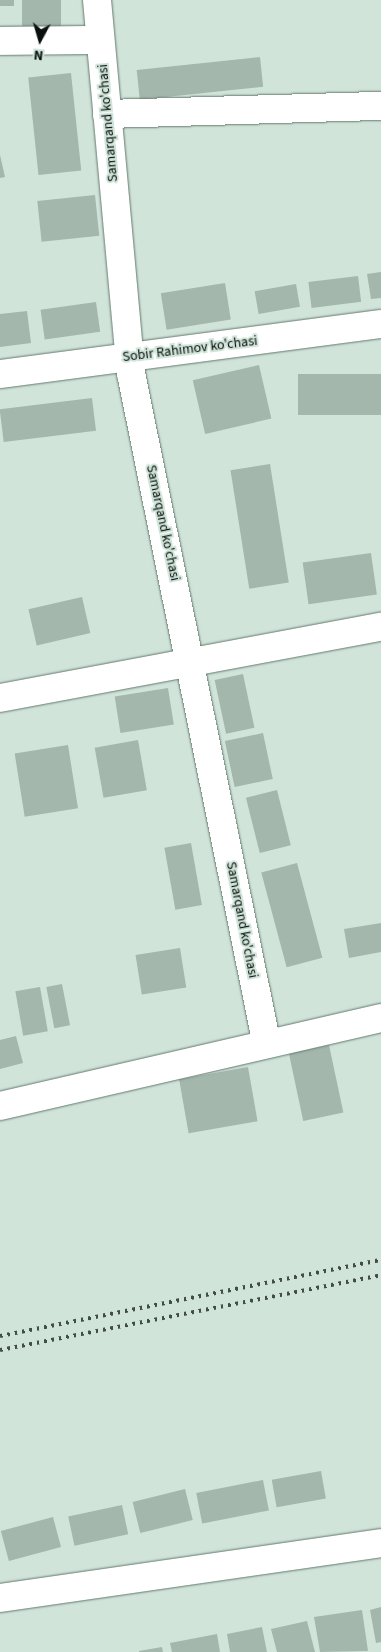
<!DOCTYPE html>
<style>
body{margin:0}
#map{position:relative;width:381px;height:1652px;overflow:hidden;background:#d0e4d9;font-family:"Source Sans 3",sans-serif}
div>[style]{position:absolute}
.building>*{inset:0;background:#a3b7ad;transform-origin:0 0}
.roads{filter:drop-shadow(0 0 1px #66796f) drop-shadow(0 0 1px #66796f)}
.minor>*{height:28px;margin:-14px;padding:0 14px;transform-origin:14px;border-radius:14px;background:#fff}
.rail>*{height:4px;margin-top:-2px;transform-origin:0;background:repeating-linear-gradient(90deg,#434d48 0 2.5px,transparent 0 7.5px)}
span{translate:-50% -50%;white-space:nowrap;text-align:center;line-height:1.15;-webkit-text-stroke:4px #d0e4d9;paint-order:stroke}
.street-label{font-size:14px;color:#09100d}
.north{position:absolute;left:15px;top:15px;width:50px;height:50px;-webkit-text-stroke:4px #d0e4d9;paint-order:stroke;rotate:186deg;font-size:14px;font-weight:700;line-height:20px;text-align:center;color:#09100d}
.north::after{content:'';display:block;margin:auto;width:18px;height:22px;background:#09100d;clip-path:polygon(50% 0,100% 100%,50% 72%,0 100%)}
</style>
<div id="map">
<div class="building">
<i style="left:0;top:0;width:14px;height:6px"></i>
<i style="left:22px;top:0;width:39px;height:26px"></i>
<i style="left:260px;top:57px;width:30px;height:124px;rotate:84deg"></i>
<i style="left:71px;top:73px;width:98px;height:43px;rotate:84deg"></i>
<i style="clip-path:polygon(0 155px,5px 177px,0 178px)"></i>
<i style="left:95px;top:195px;width:41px;height:58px;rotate:84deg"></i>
<i style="clip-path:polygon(381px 272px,381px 298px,371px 299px,367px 274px)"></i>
<i style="left:358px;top:276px;width:26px;height:50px;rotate:83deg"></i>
<i style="left:225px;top:283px;width:37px;height:65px;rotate:81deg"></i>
<i style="left:296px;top:284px;width:23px;height:42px;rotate:80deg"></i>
<i style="left:96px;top:302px;width:30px;height:56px;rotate:82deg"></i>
<i style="clip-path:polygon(27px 311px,31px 343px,0 347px,0 314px)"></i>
<i style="left:259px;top:365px;width:55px;height:68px;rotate:77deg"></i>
<i style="left:381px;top:374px;width:41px;height:83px;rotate:90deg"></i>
<i style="left:92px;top:398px;width:33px;height:93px;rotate:83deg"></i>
<i style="left:270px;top:464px;width:120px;height:40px;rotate:81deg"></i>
<i style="left:371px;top:553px;width:42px;height:69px;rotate:82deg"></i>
<i style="left:82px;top:597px;width:37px;height:55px;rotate:77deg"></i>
<i style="left:243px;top:674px;width:55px;height:29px;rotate:78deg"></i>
<i style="left:168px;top:688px;width:37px;height:54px;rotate:81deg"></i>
<i style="left:263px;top:733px;width:47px;height:39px;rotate:78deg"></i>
<i style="left:138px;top:740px;width:51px;height:44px;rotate:80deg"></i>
<i style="left:68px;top:745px;width:64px;height:54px;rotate:81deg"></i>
<i style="left:277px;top:790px;width:57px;height:32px;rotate:76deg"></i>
<i style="left:191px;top:843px;width:63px;height:27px;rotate:80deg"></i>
<i style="left:297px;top:863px;width:98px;height:37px;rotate:75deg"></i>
<i style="clip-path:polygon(381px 923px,381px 952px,349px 958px,344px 929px)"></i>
<i style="left:180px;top:948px;width:40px;height:45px;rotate:81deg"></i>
<i style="left:62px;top:984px;width:42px;height:16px;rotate:79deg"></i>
<i style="left:40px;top:987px;width:45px;height:25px;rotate:80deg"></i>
<i style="clip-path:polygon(16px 1036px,23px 1063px,0 1069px,0 1040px)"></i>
<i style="left:329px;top:1045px;width:69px;height:41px;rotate:78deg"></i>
<i style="left:248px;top:1067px;width:55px;height:70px;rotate:80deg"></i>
<i style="left:321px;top:1471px;width:28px;height:50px;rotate:80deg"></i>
<i style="left:263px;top:1480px;width:31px;height:68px;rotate:79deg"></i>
<i style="left:185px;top:1489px;width:32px;height:54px;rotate:76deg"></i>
<i style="left:122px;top:1505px;width:30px;height:55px;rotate:78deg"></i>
<i style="left:53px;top:1517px;width:31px;height:54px;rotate:75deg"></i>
<i style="clip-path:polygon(381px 1607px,381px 1642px,376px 1643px,370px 1610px)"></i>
<i style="clip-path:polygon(362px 1610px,368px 1651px,320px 1652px,314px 1617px)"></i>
<i style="clip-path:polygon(307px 1621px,315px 1652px,277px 1652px,271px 1629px)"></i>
<i style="clip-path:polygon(262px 1627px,267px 1652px,230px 1652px,227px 1634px)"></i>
<i style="clip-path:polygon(217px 1634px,220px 1652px,172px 1652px,170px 1643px)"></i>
<i style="clip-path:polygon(162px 1647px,163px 1652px,139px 1652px,139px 1651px)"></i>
</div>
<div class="roads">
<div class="minor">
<i style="left:97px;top:0;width:375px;rotate:84.8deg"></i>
<i style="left:131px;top:373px;width:682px;rotate:78.57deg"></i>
<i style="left:0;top:41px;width:100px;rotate:-0.6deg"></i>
<i style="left:107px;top:114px;width:274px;rotate:-1.7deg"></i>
<i style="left:0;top:374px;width:384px;rotate:-7.5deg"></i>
<i style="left:0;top:698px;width:388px;rotate:-10.6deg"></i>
<i style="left:0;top:1106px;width:391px;rotate:-13deg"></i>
<i style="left:0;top:1598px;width:385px;rotate:-8.2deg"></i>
</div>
</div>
<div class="rail">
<i style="left:0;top:1336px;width:389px;rotate:-11.3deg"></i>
<i style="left:0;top:1350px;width:388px;rotate:-11.1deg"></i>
</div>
<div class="street-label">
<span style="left:108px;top:123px;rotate:-95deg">Samarqand ko'chasi</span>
<span style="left:190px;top:349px;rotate:-7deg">Sobir Rahimov ko'chasi</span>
<span style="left:163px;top:523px;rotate:78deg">Samarqand ko'chasi</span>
<span style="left:242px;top:920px;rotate:79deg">Samarqand ko'chasi</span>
</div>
<div class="north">N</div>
</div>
